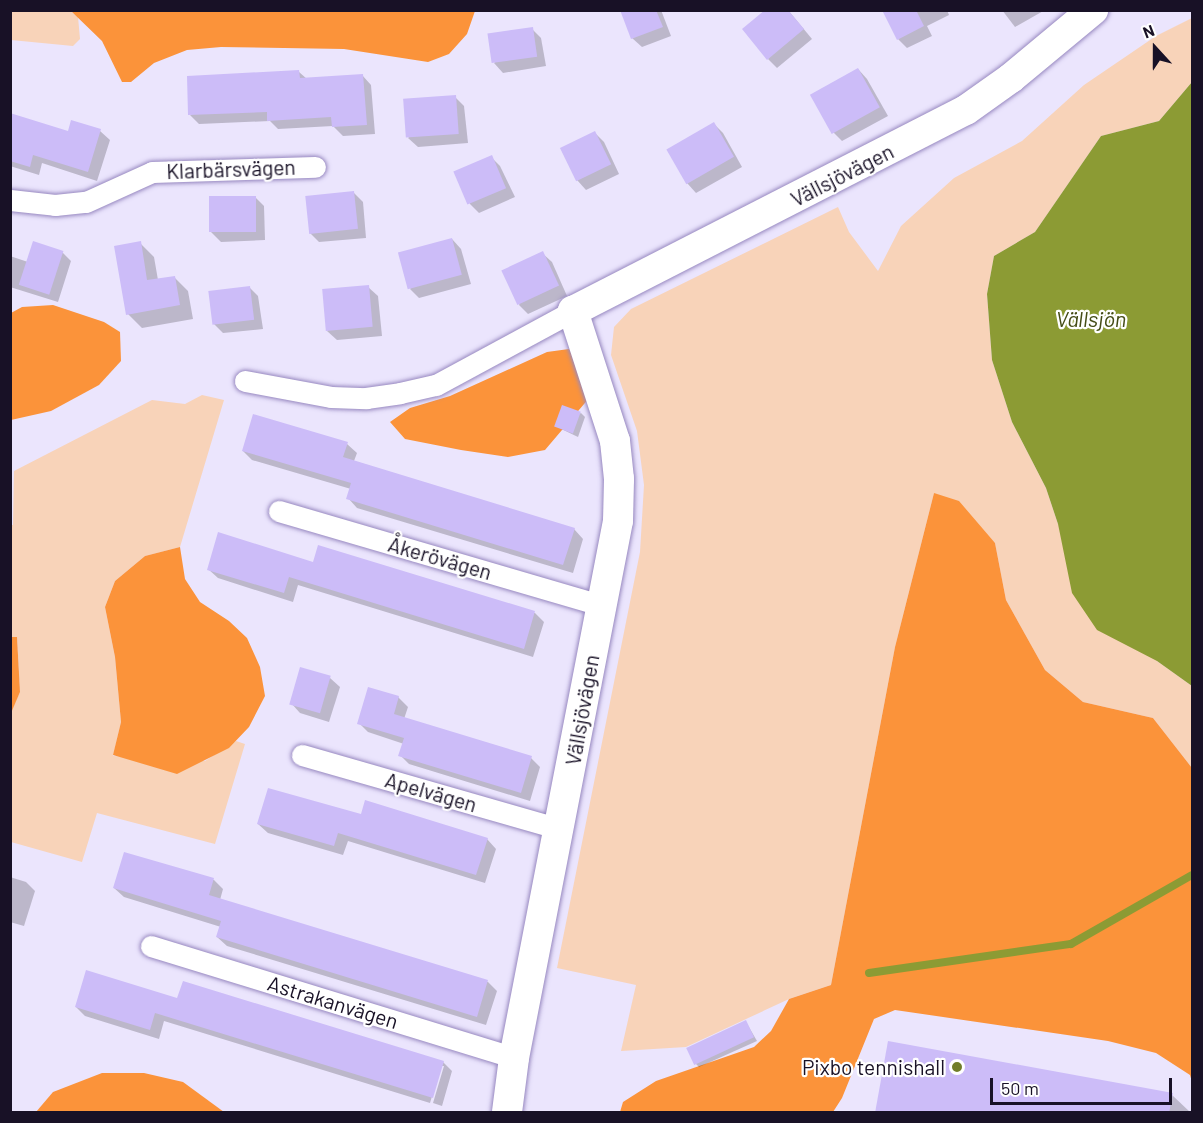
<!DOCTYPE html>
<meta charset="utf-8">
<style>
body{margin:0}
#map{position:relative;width:1203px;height:1123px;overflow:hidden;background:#ebe5fd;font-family:Barlow,sans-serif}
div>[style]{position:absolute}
.green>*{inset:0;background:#f8d3b9}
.forest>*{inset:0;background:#fb933a}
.water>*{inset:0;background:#8c9b34}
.shadow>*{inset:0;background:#0003}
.stream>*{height:8px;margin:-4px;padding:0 4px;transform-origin:4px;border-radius:4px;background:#8c9b34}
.building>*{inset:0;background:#ccbcf8;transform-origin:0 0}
.roads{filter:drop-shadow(0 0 2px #9788c0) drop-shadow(0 0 2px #9788c0)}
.street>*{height:21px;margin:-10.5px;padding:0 10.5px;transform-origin:10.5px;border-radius:10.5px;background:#fff}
.secondary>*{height:30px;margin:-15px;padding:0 15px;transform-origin:15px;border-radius:15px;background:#fff}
.dots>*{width:16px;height:16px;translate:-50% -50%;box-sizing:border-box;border:3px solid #fff;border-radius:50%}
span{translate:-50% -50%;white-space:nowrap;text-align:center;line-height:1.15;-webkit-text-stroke:4.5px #fff;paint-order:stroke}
.street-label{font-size:21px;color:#181126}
.poi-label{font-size:21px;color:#181126}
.right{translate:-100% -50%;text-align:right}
.water-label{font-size:22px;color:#454d17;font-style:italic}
.frame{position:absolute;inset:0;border:12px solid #181126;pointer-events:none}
.north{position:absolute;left:1125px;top:18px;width:60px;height:60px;-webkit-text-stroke:4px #fff;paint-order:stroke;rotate:339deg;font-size:16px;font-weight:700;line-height:24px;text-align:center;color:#181126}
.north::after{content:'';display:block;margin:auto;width:21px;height:27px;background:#181126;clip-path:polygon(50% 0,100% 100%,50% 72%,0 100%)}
.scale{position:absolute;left:990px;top:1078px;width:182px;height:27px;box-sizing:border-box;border:3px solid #181126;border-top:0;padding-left:8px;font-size:18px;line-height:21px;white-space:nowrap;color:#181126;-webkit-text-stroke:4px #fff;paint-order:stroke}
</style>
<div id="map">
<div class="green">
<i style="clip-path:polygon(10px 11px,71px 11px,78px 17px,80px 39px,73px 46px,11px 40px)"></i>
<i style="clip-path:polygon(1192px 18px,1192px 82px,1159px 121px,1101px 136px,1035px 232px,994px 256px,987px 294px,992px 360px,1012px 422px,1046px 488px,1058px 524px,1157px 661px,1192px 686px,1192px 768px,1153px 718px,1083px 702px,1045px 670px,1006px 600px,995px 543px,934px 493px,895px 647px,831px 985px,789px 999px,686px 1047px,621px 1051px,636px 985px,557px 968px,640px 552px,644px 485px,637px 431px,611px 355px,614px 327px,631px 309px,838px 207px,849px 232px,878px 271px,901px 226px,954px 178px,1022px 141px,1084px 85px,1156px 36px)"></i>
<i style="clip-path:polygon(202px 395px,224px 400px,180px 547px,145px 556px,115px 581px,105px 607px,115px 657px,121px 722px,113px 756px,205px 761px,236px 741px,245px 744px,215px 844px,97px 813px,82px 862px,11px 842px,10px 713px,20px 692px,17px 637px,10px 637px,10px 525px,13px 525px,14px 471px,152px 400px,185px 404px)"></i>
</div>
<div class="forest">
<i style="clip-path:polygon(71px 11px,475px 11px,467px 34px,449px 54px,428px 62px,344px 49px,221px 47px,187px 50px,154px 63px,131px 82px,122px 82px,102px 41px)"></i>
<i style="clip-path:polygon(53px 305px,104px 322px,120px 332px,121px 361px,99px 385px,51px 411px,11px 420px,11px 313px,22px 307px)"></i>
<i style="clip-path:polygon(569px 349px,582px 371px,590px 397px,545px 450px,508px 457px,461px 450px,405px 439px,390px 422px,410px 408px,450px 396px,547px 352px)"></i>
<i style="clip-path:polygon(934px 493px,959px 501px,995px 543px,1006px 600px,1045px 670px,1083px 702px,1153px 718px,1192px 768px,1192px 1082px,1190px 1075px,1156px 1053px,1108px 1041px,895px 1010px,874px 1019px,842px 1098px,833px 1112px,620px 1112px,623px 1102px,656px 1081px,754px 1047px,771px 1031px,789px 999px,831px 985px,895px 647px)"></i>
<i style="clip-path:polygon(180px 547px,185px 579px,200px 602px,229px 621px,247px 638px,260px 667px,265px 696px,249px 727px,229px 748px,177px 774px,113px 755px,121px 722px,115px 657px,105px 607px,115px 581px,145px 556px)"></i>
<i style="clip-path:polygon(11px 637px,17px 637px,20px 692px,11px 713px)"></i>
<i style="clip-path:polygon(102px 1073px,144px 1073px,183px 1082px,224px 1112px,36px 1112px,53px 1092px)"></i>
</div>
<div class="water">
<i style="clip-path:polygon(1192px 82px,1192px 686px,1157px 661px,1097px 630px,1072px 593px,1058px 524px,1046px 488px,1012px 422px,992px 360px,987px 294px,994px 256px,1035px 232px,1101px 136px,1159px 121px)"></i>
</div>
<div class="shadow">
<i style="clip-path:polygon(622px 10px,661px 10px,671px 36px,642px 47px,632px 38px)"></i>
<i style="clip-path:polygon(788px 10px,812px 39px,777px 68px,768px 59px)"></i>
<i style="clip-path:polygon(883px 10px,947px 10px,949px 15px,927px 26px,932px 36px,907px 48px,898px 39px)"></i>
<i style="clip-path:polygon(1002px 10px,1045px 10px,1015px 27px)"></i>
<i style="clip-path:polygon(532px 29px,541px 38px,546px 66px,503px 73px,494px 63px)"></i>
<i style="clip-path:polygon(858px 69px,867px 79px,888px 116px,842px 141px,833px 132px,812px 95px)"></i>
<i style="clip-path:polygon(299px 72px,307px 79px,362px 75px,371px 85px,375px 134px,343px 136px,333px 126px,278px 129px,270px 121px,199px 124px,190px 115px)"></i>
<i style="clip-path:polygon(455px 97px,464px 106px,468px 143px,418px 147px,408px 138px)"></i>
<i style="clip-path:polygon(10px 115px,69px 133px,100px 131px,110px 140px,97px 181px,42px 163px,39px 175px,10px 166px)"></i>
<i style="clip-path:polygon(714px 124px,723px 133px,742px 167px,696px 193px,687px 183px,668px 150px)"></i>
<i style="clip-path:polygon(595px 133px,604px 142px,619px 174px,586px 190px,577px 180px)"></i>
<i style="clip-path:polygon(491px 157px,500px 166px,515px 197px,479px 213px,470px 204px,456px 173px)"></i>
<i style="clip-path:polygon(354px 193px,363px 202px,366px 238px,319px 242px,310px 233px)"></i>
<i style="clip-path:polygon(255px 197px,264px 206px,265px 240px,221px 242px,211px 232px)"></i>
<i style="clip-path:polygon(452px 239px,461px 249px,471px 284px,419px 298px,410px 289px)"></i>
<i style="clip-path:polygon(140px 243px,154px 257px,158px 280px,174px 277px,188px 291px,193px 319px,142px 328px,128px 314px)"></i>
<i style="clip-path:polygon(62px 252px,71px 261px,58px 302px,10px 287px,10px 256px,28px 262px)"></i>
<i style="clip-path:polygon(542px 253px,552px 262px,567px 296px,528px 314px,519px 305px)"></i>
<i style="clip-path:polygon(249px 287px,258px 296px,263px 329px,223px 333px,214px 324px)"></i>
<i style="clip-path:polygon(368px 287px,378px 296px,382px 336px,337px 340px,327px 331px)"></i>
<i style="clip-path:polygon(581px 413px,585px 417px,578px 437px,555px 426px)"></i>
<i style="clip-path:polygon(347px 444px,357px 453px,354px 461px,574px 529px,583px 539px,573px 573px,357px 508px,348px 498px,351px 489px,252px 460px,243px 451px)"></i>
<i style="clip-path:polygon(319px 547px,535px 613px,544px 622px,533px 657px,298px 585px,293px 602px,218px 578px,208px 569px,314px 564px)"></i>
<i style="clip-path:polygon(330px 678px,340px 687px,329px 722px,300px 713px,291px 703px)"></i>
<i style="clip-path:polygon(398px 697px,408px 707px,404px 719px,531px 758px,540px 767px,530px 801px,409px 764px,400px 755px,404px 744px,368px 732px,359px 723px)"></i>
<i style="clip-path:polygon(362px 816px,487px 839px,496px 849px,485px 883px,348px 841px,343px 855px,268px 833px,258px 824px)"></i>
<i style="clip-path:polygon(125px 853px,214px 880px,223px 889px,220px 900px,488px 982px,497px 991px,486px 1025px,227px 946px,217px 937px,221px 927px,124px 897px,114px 888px)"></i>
<i style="clip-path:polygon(10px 877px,26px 882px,35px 891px,24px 926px,10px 922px)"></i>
<i style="clip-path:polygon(178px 1000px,443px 1062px,452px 1071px,442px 1106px,433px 1103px,444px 1066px,441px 1066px,430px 1103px,164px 1021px,159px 1039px,85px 1016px,76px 1007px)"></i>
<i style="clip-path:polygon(746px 1022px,757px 1041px,699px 1067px,695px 1063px)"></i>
<i style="clip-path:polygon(1172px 1095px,1190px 1112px,876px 1112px)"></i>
</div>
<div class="stream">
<i style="left:869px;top:973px;width:204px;rotate:-8.2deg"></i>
<i style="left:1071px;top:944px;width:139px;rotate:-29.7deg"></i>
</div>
<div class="building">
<i style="clip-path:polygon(620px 10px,656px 10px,663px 27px,631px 39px)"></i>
<i style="clip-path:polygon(765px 10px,788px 10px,804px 29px,767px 60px,742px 29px)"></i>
<i style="clip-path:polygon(882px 10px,916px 10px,924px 26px,897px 40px)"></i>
<i style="left:533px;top:27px;width:30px;height:46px;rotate:82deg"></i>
<i style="left:858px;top:68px;width:45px;height:55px;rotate:61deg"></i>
<i style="clip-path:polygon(299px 70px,300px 78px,363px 74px,367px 125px,332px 127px,331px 117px,267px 121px,267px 112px,188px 115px,187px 76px)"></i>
<i style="left:456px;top:95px;width:39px;height:53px;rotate:86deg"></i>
<i style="clip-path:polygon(10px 113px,68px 131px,71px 120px,101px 129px,88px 172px,33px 155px,30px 167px,10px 161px)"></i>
<i style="left:714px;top:122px;width:40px;height:55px;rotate:60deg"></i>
<i style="left:595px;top:131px;width:37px;height:39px;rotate:64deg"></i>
<i style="left:492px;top:155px;width:36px;height:42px;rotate:67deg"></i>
<i style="left:354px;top:191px;width:38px;height:49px;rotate:84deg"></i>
<i style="left:256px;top:196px;width:36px;height:47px;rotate:90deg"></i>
<i style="left:452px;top:238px;width:38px;height:56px;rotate:75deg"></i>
<i style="left:33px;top:241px;width:32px;height:46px;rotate:18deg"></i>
<i style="clip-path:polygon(141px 241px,147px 280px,175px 276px,180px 305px,126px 315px,114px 246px)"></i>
<i style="left:543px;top:251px;width:38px;height:46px;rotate:65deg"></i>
<i style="left:369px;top:285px;width:42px;height:47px;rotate:85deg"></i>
<i style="left:250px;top:286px;width:34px;height:42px;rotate:83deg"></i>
<i style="left:562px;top:405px;width:20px;height:23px;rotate:20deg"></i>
<i style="clip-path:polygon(253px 414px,348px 442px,343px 457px,575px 528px,563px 565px,346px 499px,351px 483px,242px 451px)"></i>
<i style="clip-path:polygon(218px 532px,313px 562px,318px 545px,535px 611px,524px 649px,289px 577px,284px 593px,207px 570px)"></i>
<i style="left:300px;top:667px;width:32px;height:39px;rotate:16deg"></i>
<i style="clip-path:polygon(368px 687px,399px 696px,394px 714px,532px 756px,521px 793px,398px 756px,404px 738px,357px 724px)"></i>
<i style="clip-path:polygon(268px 788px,361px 814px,365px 800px,488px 838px,476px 875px,338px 833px,334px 846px,257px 824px)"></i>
<i style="clip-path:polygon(124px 852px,214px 878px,209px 895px,488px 980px,477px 1017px,216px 937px,221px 921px,113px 888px)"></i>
<i style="clip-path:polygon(86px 970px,177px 998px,183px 981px,444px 1061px,433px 1098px,155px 1013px,150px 1030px,75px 1007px)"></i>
<i style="left:746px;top:1020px;width:19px;height:66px;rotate:65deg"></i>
<i style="clip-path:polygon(888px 1041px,1173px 1093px,1169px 1113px,875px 1113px)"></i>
</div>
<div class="roads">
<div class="street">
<i style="left:10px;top:200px;width:45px;rotate:6.3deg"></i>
<i style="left:55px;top:205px;width:31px;rotate:-6deg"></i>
<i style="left:86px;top:202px;width:72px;rotate:-24.4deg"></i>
<i style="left:152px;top:172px;width:163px;rotate:-1.8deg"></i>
<i style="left:245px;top:381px;width:87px;rotate:10.5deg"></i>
<i style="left:331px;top:397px;width:35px;rotate:2deg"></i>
<i style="left:366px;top:398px;width:34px;rotate:-8deg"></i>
<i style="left:400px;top:393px;width:37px;rotate:-13deg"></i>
<i style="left:436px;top:385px;width:156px;rotate:-28.4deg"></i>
<i style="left:279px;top:511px;width:335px;rotate:16.3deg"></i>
<i style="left:302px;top:755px;width:268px;rotate:16deg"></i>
<i style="left:151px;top:946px;width:380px;rotate:17.1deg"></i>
</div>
<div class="secondary">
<i style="left:507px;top:1112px;width:54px;rotate:-82.6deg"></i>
<i style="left:514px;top:1058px;width:547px;rotate:-79.04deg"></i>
<i style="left:618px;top:521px;width:42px;rotate:-88.6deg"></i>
<i style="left:619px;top:479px;width:38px;rotate:-96deg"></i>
<i style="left:615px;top:441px;width:137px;rotate:-107.9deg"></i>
<i style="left:573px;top:311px;width:441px;rotate:-27.1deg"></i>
<i style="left:966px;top:110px;width:55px;rotate:-35.4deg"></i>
<i style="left:1011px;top:78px;width:107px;rotate:-39.7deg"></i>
</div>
</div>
<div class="dots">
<i style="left:957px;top:1067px;background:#717d29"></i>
</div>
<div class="street-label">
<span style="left:231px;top:169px;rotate:-2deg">Klarbärsvägen</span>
<span style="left:842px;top:175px;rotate:-27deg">Vällsjövägen</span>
<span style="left:440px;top:558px;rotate:16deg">Åkerövägen</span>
<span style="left:582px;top:710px;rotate:-80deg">Vällsjövägen</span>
<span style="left:431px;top:792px;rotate:16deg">Apelvägen</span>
<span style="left:333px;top:1002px;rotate:17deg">Astrakanvägen</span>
</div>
<div class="poi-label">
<span class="right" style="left:945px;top:1067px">Pixbo tennishall</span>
</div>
<div class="water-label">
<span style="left:1091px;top:319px">Vällsjön</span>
</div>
<div class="frame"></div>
<div class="north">N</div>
<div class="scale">50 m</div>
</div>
